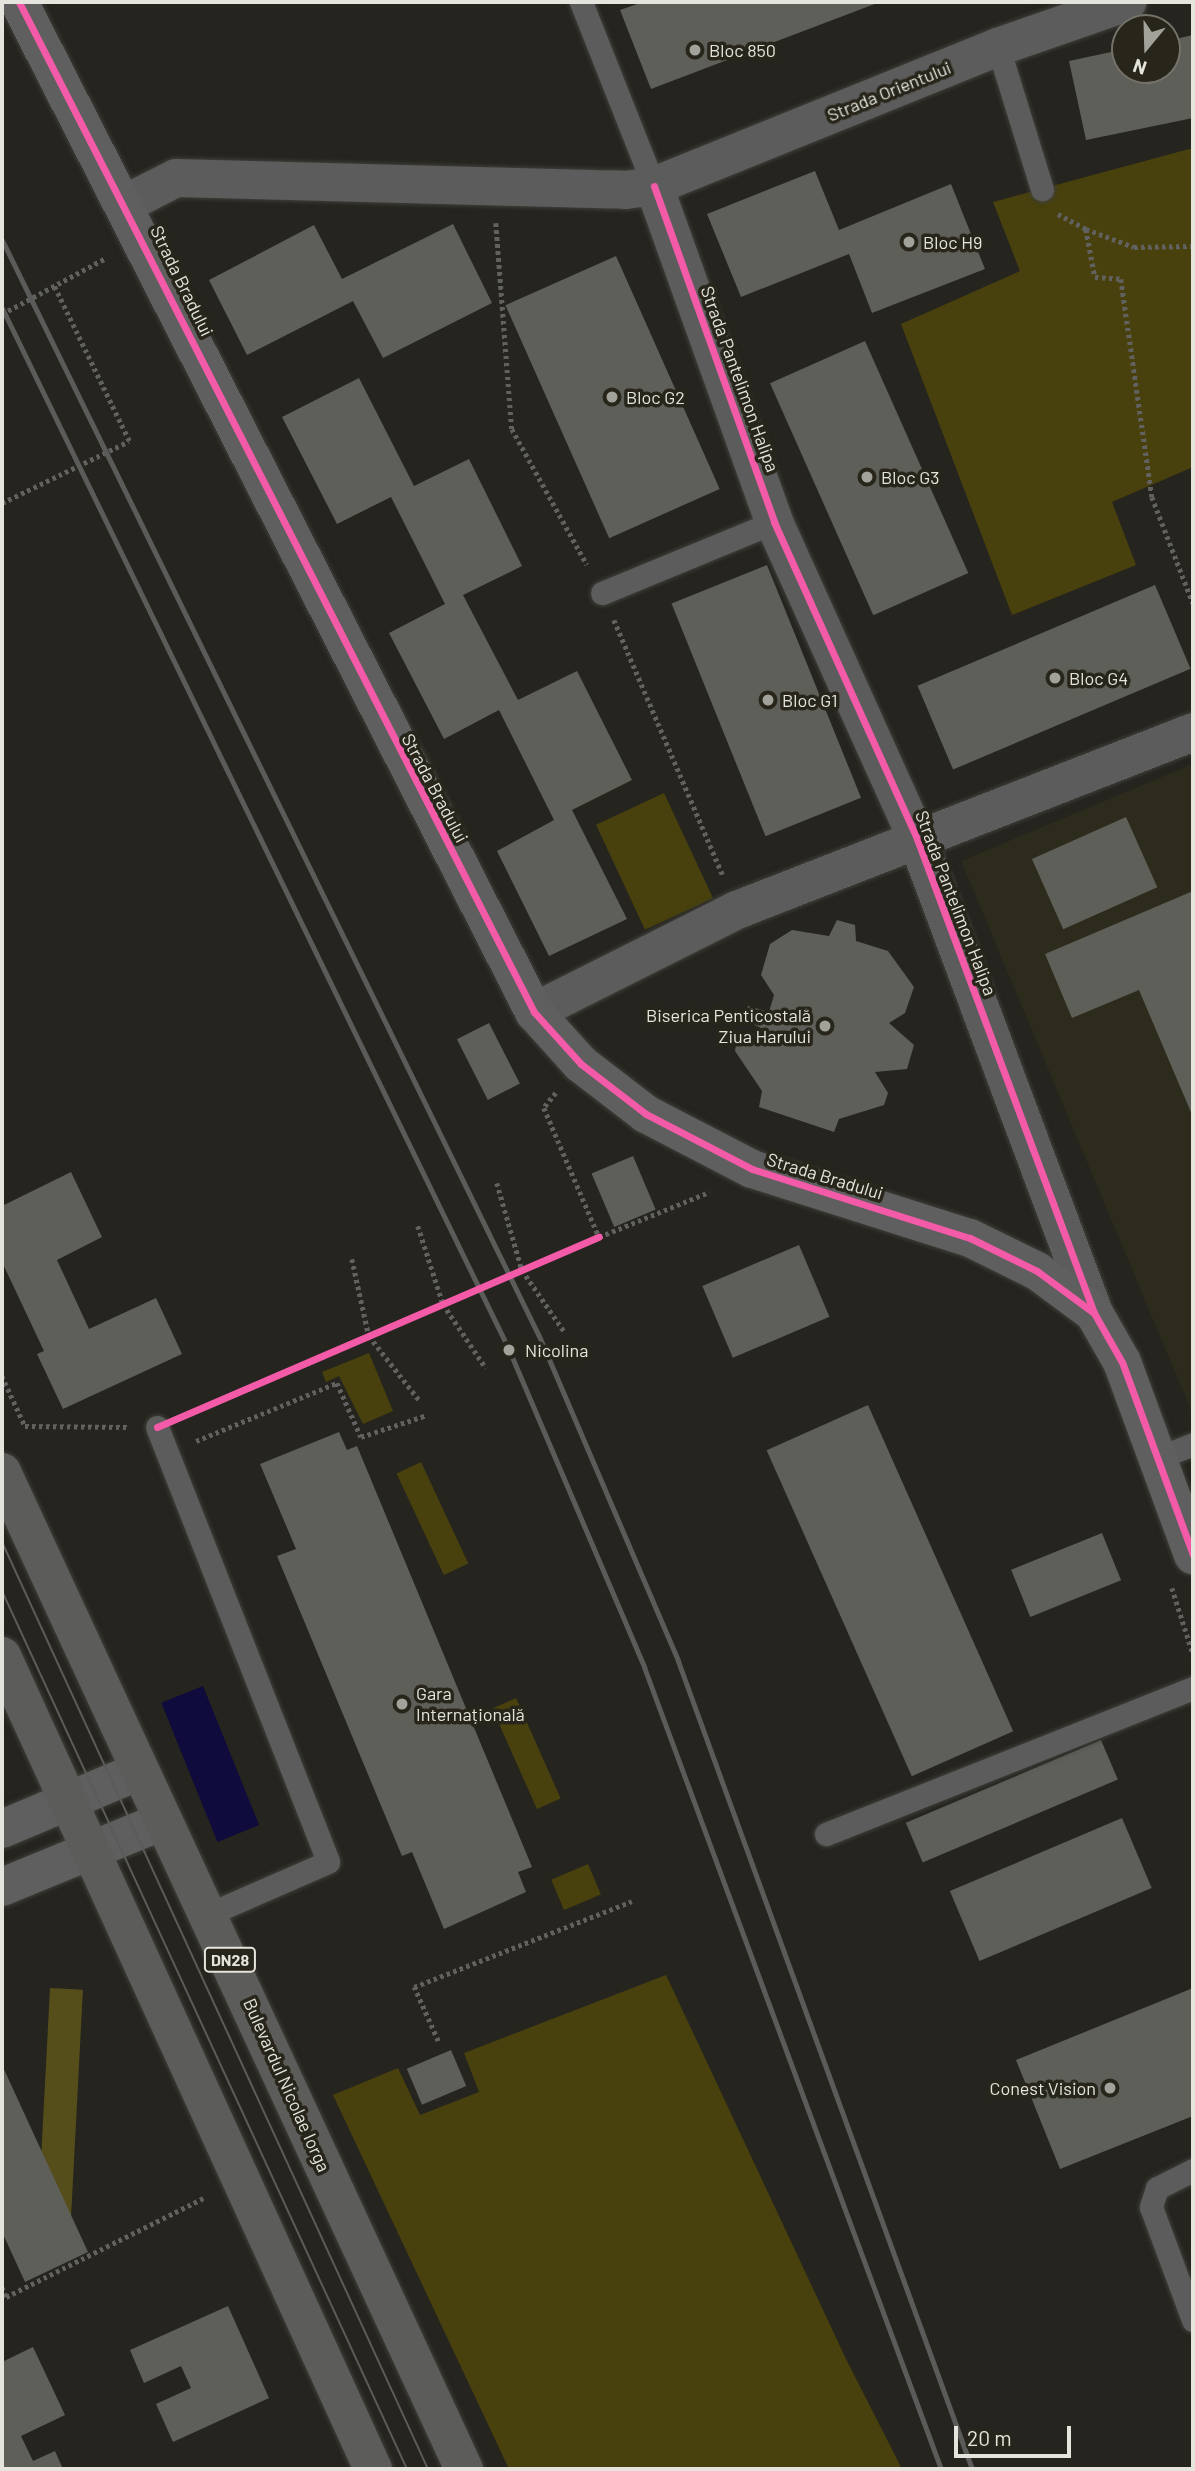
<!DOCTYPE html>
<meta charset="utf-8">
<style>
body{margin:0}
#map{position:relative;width:1195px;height:2471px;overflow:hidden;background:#25241e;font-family:Barlow,sans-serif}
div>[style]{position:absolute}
.built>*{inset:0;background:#2d2b1b}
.green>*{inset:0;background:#48410d;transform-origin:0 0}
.forest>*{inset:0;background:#554e1b;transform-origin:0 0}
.water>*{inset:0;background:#0f0b3c;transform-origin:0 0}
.building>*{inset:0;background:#5f5f59;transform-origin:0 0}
.path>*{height:4.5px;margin-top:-2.25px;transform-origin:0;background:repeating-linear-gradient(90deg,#61615f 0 3.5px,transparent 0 7px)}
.roads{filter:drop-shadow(0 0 2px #3f3e3a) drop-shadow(0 0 2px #3f3e3a)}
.lane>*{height:23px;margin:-11.5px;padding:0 11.5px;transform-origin:11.5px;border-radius:11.5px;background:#5c5c5c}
.street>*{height:38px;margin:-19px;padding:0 19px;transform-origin:19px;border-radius:19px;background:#5c5c5c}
.secondary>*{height:38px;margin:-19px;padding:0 19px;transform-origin:19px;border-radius:19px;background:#5e5f5e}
.primary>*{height:38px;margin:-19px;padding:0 19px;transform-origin:19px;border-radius:19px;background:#5c5c5a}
.tram>*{height:2px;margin:-1px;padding:0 1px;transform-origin:1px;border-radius:1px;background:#5b5b59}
.rail>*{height:5px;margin:-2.5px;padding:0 2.5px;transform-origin:2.5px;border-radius:2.5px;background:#5b5b59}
.cycleway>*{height:7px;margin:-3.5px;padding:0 3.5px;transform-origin:3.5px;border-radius:3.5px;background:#f35aa7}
.dots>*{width:19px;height:19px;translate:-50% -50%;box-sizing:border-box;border:4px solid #28261b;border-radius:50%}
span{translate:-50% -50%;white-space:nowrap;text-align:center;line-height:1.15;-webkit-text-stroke:7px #28261b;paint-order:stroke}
.shield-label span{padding:2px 5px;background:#28261b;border:2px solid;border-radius:5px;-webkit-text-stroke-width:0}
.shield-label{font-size:16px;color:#e6e5dd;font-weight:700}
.poi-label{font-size:18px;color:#e6e5dd}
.left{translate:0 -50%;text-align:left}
.right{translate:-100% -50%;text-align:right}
.street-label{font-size:18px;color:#e6e5dd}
.frame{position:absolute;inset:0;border:4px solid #e6e5dd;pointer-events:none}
.north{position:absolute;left:1111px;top:14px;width:70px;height:70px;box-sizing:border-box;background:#28261b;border:2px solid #747269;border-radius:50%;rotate:199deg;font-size:19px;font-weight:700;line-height:28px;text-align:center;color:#e6e5dd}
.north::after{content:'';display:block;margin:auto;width:24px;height:32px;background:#a2a19a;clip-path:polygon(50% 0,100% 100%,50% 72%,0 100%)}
.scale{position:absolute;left:954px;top:2426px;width:117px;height:32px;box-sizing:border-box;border:4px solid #e6e5dd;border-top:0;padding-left:9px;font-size:21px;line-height:24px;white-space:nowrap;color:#e6e5dd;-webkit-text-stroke:5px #28261b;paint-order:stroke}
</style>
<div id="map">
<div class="built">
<i style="clip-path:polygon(1193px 764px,1193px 1415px,961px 861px)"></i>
</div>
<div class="green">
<i style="clip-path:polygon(1193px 148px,1193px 467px,1112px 502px,1136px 565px,1012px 615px,901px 324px,1020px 271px,993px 202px)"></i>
<i style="left:664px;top:793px;width:116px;height:75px;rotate:65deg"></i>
<i style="clip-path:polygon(369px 1353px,393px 1411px,363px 1424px,339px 1376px,326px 1382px,322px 1372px)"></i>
<i style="left:421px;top:1462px;width:112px;height:27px;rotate:65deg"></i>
<i style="left:516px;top:1698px;width:110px;height:26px;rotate:66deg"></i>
<i style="left:588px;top:1864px;width:33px;height:40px;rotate:67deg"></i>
<i style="clip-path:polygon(666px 1975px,846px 2359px,902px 2469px,509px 2469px,333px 2095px,398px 2068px,420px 2115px,479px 2092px,464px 2053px)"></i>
</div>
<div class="forest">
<i style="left:50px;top:1988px;width:33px;height:241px;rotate:3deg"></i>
</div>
<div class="water">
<i style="left:203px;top:1686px;width:150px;height:45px;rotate:68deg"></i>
</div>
<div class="building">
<i style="clip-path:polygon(643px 2px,880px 2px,651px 89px,620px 10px)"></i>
<i style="clip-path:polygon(1193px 35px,1193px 118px,1086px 140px,1069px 61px,1125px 49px,1125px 70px,1167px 70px,1167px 41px)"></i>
<i style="clip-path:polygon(815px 171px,839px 230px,951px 184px,985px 269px,872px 313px,849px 254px,741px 297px,707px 214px)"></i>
<i style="clip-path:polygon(453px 224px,492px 303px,383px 358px,353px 301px,247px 355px,209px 280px,314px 225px,342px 279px)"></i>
<i style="left:616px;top:256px;width:255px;height:121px;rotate:66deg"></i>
<i style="left:865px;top:341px;width:254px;height:104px;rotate:66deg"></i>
<i style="clip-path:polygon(359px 378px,414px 486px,469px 459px,522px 566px,463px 595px,518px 700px,577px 671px,632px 780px,572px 810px,627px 919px,549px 956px,497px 851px,554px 820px,499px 710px,444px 739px,389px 633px,445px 604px,391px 497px,337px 524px,282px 417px)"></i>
<i style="left:767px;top:565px;width:251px;height:103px;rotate:68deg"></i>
<i style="left:1155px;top:585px;width:91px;height:258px;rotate:67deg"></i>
<i style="left:1126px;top:817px;width:77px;height:103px;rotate:66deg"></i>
<i style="clip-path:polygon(1193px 891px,1193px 1117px,1139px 990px,1072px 1018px,1045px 954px)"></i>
<i style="clip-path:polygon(837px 920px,855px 925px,856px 941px,888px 951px,914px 987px,905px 1013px,889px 1023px,914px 1045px,907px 1069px,875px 1072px,888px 1093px,884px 1105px,839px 1119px,834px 1132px,759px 1107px,762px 1091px,735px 1051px,737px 1040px,765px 1030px,744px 1020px,748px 1006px,769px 1012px,774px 995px,761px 975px,770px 944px,792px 930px,829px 936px)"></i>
<i style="left:489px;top:1023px;width:68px;height:36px;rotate:63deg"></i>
<i style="left:633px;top:1156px;width:58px;height:45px;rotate:67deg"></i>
<i style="clip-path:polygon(71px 1172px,102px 1237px,57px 1260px,89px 1329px,156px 1298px,182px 1354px,63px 1409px,37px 1354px,44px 1351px,2px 1262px,2px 1206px)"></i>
<i style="left:799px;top:1245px;width:78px;height:105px;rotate:67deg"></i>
<i style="left:868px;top:1405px;width:357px;height:111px;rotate:66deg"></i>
<i style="clip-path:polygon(339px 1432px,347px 1450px,357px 1446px,532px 1867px,518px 1872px,526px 1892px,444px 1929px,412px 1852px,402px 1856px,277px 1556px,296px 1549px,260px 1464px)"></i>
<i style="left:1102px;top:1533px;width:51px;height:98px;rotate:68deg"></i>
<i style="left:1101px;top:1740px;width:43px;height:212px;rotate:67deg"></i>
<i style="left:1122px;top:1818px;width:76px;height:187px;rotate:67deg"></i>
<i style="clip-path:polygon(1193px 1988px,1193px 2116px,1060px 2169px,1016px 2060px)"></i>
<i style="left:451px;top:2050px;width:39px;height:48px;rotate:67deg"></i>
<i style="clip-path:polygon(2px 2065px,88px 2252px,25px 2282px,2px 2232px)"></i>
<i style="clip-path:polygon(228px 2306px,269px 2398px,173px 2442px,156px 2404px,191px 2388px,181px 2366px,144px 2383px,130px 2350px)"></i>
<i style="clip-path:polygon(33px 2347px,65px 2415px,21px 2436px,33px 2461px,55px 2451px,63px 2469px,2px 2469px,2px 2362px)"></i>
</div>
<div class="path">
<i style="left:1058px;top:214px;width:32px;rotate:28deg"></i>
<i style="left:1086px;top:229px;width:49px;rotate:79.4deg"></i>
<i style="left:1095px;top:277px;width:26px;rotate:4deg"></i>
<i style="left:1121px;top:279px;width:220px;rotate:81.9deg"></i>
<i style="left:1152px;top:497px;width:114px;rotate:68.9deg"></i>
<i style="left:496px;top:223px;width:207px;rotate:85.6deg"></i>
<i style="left:512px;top:429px;width:155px;rotate:61.1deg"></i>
<i style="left:1086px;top:229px;width:51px;rotate:20.6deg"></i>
<i style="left:1134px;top:247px;width:59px;rotate:-1deg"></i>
<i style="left:2px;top:314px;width:118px;rotate:-28.3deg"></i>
<i style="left:2px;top:503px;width:141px;rotate:-26deg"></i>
<i style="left:129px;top:441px;width:172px;rotate:-115.8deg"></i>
<i style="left:614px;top:620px;width:278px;rotate:66.9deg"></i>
<i style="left:556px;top:1093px;width:19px;rotate:129deg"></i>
<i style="left:544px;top:1108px;width:140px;rotate:66.9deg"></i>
<i style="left:599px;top:1237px;width:119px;rotate:-22.2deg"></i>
<i style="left:497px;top:1183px;width:91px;rotate:74deg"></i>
<i style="left:522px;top:1270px;width:74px;rotate:55.5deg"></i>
<i style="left:418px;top:1226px;width:82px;rotate:72.2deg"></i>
<i style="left:443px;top:1304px;width:77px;rotate:56.1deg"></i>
<i style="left:352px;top:1259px;width:79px;rotate:77.6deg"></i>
<i style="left:369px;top:1336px;width:83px;rotate:51.9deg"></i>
<i style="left:2px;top:1376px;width:55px;rotate:65.3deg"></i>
<i style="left:25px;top:1426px;width:102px;rotate:0.6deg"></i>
<i style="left:186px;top:1415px;width:153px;rotate:-23.1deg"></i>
<i style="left:196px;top:1441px;width:152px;rotate:-22.4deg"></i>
<i style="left:337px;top:1383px;width:59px;rotate:66deg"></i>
<i style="left:361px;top:1437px;width:70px;rotate:-18.4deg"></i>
<i style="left:1172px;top:1588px;width:69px;rotate:72.3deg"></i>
<i style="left:438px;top:2041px;width:59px;rotate:-114deg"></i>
<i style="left:414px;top:1987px;width:234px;rotate:-21.5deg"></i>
<i style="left:2px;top:2287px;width:11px;rotate:68deg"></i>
<i style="left:6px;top:2297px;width:221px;rotate:-26.6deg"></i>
</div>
<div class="roads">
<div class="lane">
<i style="left:581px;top:2px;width:198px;rotate:68.4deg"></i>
<i style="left:998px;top:47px;width:149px;rotate:72.8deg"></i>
<i style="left:602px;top:593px;width:186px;rotate:-22.4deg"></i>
<i style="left:157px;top:1427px;width:467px;rotate:68.5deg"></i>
<i style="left:328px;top:1862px;width:130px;rotate:156.4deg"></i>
<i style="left:1157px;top:1458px;width:39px;rotate:-21deg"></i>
<i style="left:826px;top:1834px;width:395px;rotate:-21.7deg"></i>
<i style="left:1193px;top:2170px;width:40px;rotate:153.4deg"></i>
<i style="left:1157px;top:2188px;width:20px;rotate:108deg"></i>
<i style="left:1151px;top:2207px;width:121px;rotate:69.6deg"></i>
</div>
<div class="street">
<i style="left:654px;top:186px;width:357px;rotate:70.3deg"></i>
<i style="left:774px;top:522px;width:348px;rotate:65.7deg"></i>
<i style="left:917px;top:839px;width:506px;rotate:69.52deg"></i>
<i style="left:125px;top:204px;width:57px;rotate:-27deg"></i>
<i style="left:176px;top:178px;width:450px;rotate:1.5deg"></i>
<i style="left:626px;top:190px;width:28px;rotate:-8deg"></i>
<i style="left:654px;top:186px;width:371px;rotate:-22deg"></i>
<i style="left:998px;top:47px;width:137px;rotate:-19.2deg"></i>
<i style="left:534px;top:1012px;width:227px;rotate:-26.7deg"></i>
<i style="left:737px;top:910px;width:490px;rotate:-21.3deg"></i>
</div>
<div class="secondary">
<i style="left:19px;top:2px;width:1134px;rotate:62.98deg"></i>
<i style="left:534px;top:1012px;width:70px;rotate:47.9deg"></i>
<i style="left:581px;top:1064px;width:82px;rotate:37.6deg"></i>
<i style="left:646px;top:1114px;width:119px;rotate:27.4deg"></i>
<i style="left:752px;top:1169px;width:229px;rotate:17.6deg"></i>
<i style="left:970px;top:1238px;width:75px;rotate:26.2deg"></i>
<i style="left:1037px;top:1271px;width:71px;rotate:36.4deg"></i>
<i style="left:1094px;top:1313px;width:56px;rotate:60.3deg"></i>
<i style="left:1122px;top:1362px;width:206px;rotate:69.8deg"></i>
<i style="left:2px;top:1829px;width:149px;rotate:-22.9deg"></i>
<i style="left:2px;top:1887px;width:174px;rotate:-22.3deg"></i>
</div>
<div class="primary">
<i style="left:2px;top:1472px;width:1099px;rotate:65.14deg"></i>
<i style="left:2px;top:1656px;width:894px;rotate:65.47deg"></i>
</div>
</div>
<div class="tram">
<i style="left:2px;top:1542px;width:1020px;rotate:65.32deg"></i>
<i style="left:2px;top:1591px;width:967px;rotate:65.24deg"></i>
</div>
<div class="rail">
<i style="left:2px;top:240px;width:1220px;rotate:63.9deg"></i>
<i style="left:539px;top:1336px;width:353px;rotate:66.8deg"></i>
<i style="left:678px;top:1661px;width:860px;rotate:70.01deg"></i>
<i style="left:2px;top:308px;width:1159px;rotate:64.05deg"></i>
<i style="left:509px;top:1350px;width:345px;rotate:66.9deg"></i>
<i style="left:644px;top:1667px;width:855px;rotate:69.68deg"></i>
</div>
<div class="cycleway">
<i style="left:19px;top:2px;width:1134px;rotate:62.98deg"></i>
<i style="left:534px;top:1012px;width:70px;rotate:47.9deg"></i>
<i style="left:581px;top:1064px;width:82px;rotate:37.6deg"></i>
<i style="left:646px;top:1114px;width:119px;rotate:27.4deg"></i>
<i style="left:752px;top:1169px;width:229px;rotate:17.6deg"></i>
<i style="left:970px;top:1238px;width:75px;rotate:26.2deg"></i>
<i style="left:1037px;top:1271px;width:71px;rotate:36.4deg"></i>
<i style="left:654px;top:186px;width:357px;rotate:70.3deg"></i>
<i style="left:774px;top:522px;width:348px;rotate:65.7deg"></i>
<i style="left:917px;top:839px;width:506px;rotate:69.52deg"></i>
<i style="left:1094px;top:1313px;width:56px;rotate:60.3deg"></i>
<i style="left:1122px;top:1362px;width:206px;rotate:69.8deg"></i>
<i style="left:157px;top:1427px;width:481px;rotate:-23.3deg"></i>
</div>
<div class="dots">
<i style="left:695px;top:50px;background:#a2a19a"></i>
<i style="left:909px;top:242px;background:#a2a19a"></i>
<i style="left:612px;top:397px;background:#a2a19a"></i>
<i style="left:867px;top:477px;background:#a2a19a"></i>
<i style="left:1055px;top:678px;background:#a2a19a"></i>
<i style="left:768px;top:700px;background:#a2a19a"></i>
<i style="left:825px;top:1026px;background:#a2a19a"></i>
<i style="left:509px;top:1350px;background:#a2a19a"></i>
<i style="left:402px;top:1704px;background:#a2a19a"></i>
<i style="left:1110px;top:2088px;background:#a2a19a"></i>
</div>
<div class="shield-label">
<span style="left:230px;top:1960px">DN28</span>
</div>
<div class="poi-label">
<span class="left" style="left:709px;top:50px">Bloc 850</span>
<span class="left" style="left:923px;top:242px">Bloc H9</span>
<span class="left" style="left:626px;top:397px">Bloc G2</span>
<span class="left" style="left:881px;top:477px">Bloc G3</span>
<span class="left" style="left:1069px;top:678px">Bloc G4</span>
<span class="left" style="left:782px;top:700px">Bloc G1</span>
<span class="right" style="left:811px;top:1026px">Biserica Penticostală<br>Ziua Harului</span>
<span class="left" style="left:525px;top:1350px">Nicolina</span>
<span class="left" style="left:416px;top:1704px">Gara<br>Internațională</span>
<span class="right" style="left:1096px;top:2088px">Conest Vision</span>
</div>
<div class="street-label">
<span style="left:889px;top:91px;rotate:-22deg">Strada Orientului</span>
<span style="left:182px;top:281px;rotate:64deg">Strada Bradului</span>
<span style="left:740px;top:379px;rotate:70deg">Strada Pantelimon Halipa</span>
<span style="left:435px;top:788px;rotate:62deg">Strada Bradului</span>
<span style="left:956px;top:903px;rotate:69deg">Strada Pantelimon Halipa</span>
<span style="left:825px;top:1176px;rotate:17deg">Strada Bradului</span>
<span style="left:287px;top:2085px;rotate:66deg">Bulevardul Nicolae Iorga</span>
</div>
<div class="frame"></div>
<div class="north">N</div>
<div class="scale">20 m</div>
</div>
